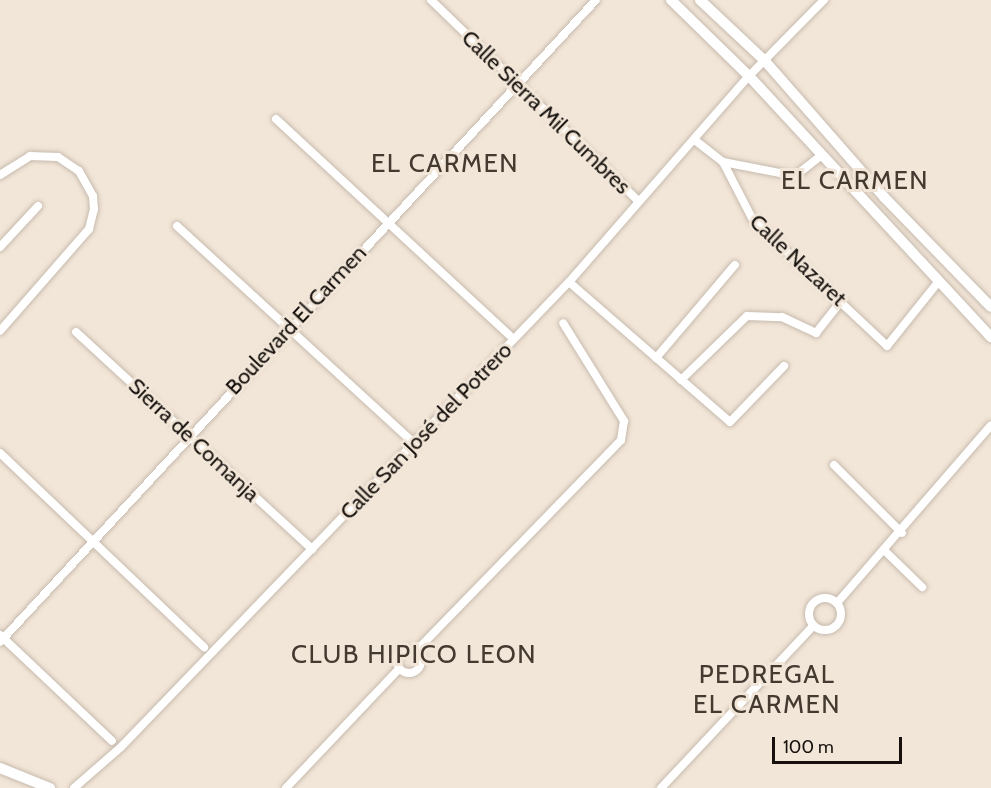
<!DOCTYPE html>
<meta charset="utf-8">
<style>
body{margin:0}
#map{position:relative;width:991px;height:788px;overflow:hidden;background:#f2e6d8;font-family:Cabin,sans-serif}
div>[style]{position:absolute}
.roads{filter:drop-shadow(0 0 2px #c7bbae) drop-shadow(0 0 2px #c7bbae)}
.street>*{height:8px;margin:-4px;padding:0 4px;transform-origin:4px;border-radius:4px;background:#fff}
.street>.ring{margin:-4px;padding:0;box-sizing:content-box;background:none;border:8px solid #fff;border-radius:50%}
.secondary>*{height:10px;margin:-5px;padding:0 5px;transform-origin:5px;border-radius:5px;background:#fff}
span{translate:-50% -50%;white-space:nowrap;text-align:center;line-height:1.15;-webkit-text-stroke:6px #f2e6d8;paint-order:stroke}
.street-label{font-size:22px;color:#16110d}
.quarter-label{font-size:26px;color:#443a30;letter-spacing:1.5px}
.scale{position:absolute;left:772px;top:737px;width:130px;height:27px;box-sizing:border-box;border:3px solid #16110d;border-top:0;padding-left:8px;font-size:18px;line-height:21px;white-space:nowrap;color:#16110d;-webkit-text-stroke:4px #f2e6d8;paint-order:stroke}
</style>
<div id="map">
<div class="roads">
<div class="street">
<i style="left:431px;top:0;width:286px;rotate:44.1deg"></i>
<i style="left:276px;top:119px;width:318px;rotate:42.8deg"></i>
<i style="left:696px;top:141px;width:34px;rotate:38deg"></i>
<i style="left:723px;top:162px;width:65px;rotate:62.7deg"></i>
<i style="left:753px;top:220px;width:184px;rotate:43.2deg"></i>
<i style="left:887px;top:346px;width:82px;rotate:-51.4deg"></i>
<i style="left:723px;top:162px;width:73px;rotate:11deg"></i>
<i style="left:795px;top:176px;width:31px;rotate:-38deg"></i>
<i style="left:0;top:175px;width:36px;rotate:-32deg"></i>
<i style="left:30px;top:156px;width:28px;rotate:2deg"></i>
<i style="left:58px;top:157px;width:25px;rotate:34deg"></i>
<i style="left:79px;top:171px;width:29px;rotate:61deg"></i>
<i style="left:93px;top:196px;width:13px;rotate:86deg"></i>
<i style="left:94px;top:209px;width:21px;rotate:104deg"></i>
<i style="left:89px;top:229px;width:135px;rotate:131.1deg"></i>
<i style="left:177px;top:226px;width:323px;rotate:42.5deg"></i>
<i style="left:0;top:247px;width:56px;rotate:-47.2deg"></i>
<i style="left:569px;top:282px;width:213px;rotate:41deg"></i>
<i style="left:730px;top:422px;width:78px;rotate:-46deg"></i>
<i style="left:76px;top:332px;width:321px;rotate:42.6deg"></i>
<i style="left:656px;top:358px;width:122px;rotate:-49.7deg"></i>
<i style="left:681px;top:380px;width:92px;rotate:-44.1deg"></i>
<i style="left:747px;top:316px;width:35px;rotate:2deg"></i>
<i style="left:782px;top:317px;width:38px;rotate:25deg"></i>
<i style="left:816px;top:333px;width:42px;rotate:-51.8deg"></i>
<i style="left:0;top:453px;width:282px;rotate:43.6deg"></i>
<i style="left:834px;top:465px;width:96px;rotate:45deg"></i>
<i style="left:885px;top:551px;width:52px;rotate:44.2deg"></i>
<i class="ring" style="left:809px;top:598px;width:24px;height:24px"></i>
<i style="left:837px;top:603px;width:235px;rotate:-49.1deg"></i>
<i style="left:0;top:635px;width:154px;rotate:43.4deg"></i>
<i style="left:0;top:642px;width:876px;rotate:-47.13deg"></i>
<i class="ring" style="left:397px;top:649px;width:16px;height:16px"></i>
<i style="left:416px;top:651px;width:294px;rotate:-45.8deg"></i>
<i style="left:621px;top:440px;width:19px;rotate:-81deg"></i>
<i style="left:624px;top:421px;width:115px;rotate:-121.9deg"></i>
<i style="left:74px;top:788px;width:62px;rotate:-41.1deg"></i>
<i style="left:121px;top:747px;width:646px;rotate:-46.07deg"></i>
<i style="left:569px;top:282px;width:274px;rotate:-48.9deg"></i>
<i style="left:749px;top:76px;width:107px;rotate:-45.4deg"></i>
<i style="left:286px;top:788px;width:164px;rotate:-46.5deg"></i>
<i style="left:661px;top:788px;width:222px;rotate:-46.8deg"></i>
</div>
<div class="secondary">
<i style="left:671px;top:0;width:109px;rotate:44.3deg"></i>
<i style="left:749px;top:76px;width:356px;rotate:47.2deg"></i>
<i style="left:700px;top:0;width:89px;rotate:43.2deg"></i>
<i style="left:765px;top:61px;width:181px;rotate:48.8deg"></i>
<i style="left:884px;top:197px;width:153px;rotate:45.8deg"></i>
<i style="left:0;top:768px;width:54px;rotate:21.8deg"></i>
</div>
</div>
<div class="street-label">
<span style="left:546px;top:112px;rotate:44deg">Calle Sierra Mil Cumbres</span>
<span style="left:798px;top:260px;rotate:43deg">Calle Nazaret</span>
<span style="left:296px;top:320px;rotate:-47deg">Boulevard El Carmen</span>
<span style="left:426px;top:431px;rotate:-46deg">Calle San José del Potrero</span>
<span style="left:194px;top:440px;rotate:43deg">Sierra de Comanja</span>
</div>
<div class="quarter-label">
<span style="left:445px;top:164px">EL CARMEN</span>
<span style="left:855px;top:181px">EL CARMEN</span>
<span style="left:414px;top:655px">CLUB HIPICO LEON</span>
<span style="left:767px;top:690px">PEDREGAL<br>EL CARMEN</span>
</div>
<div class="scale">100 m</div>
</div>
